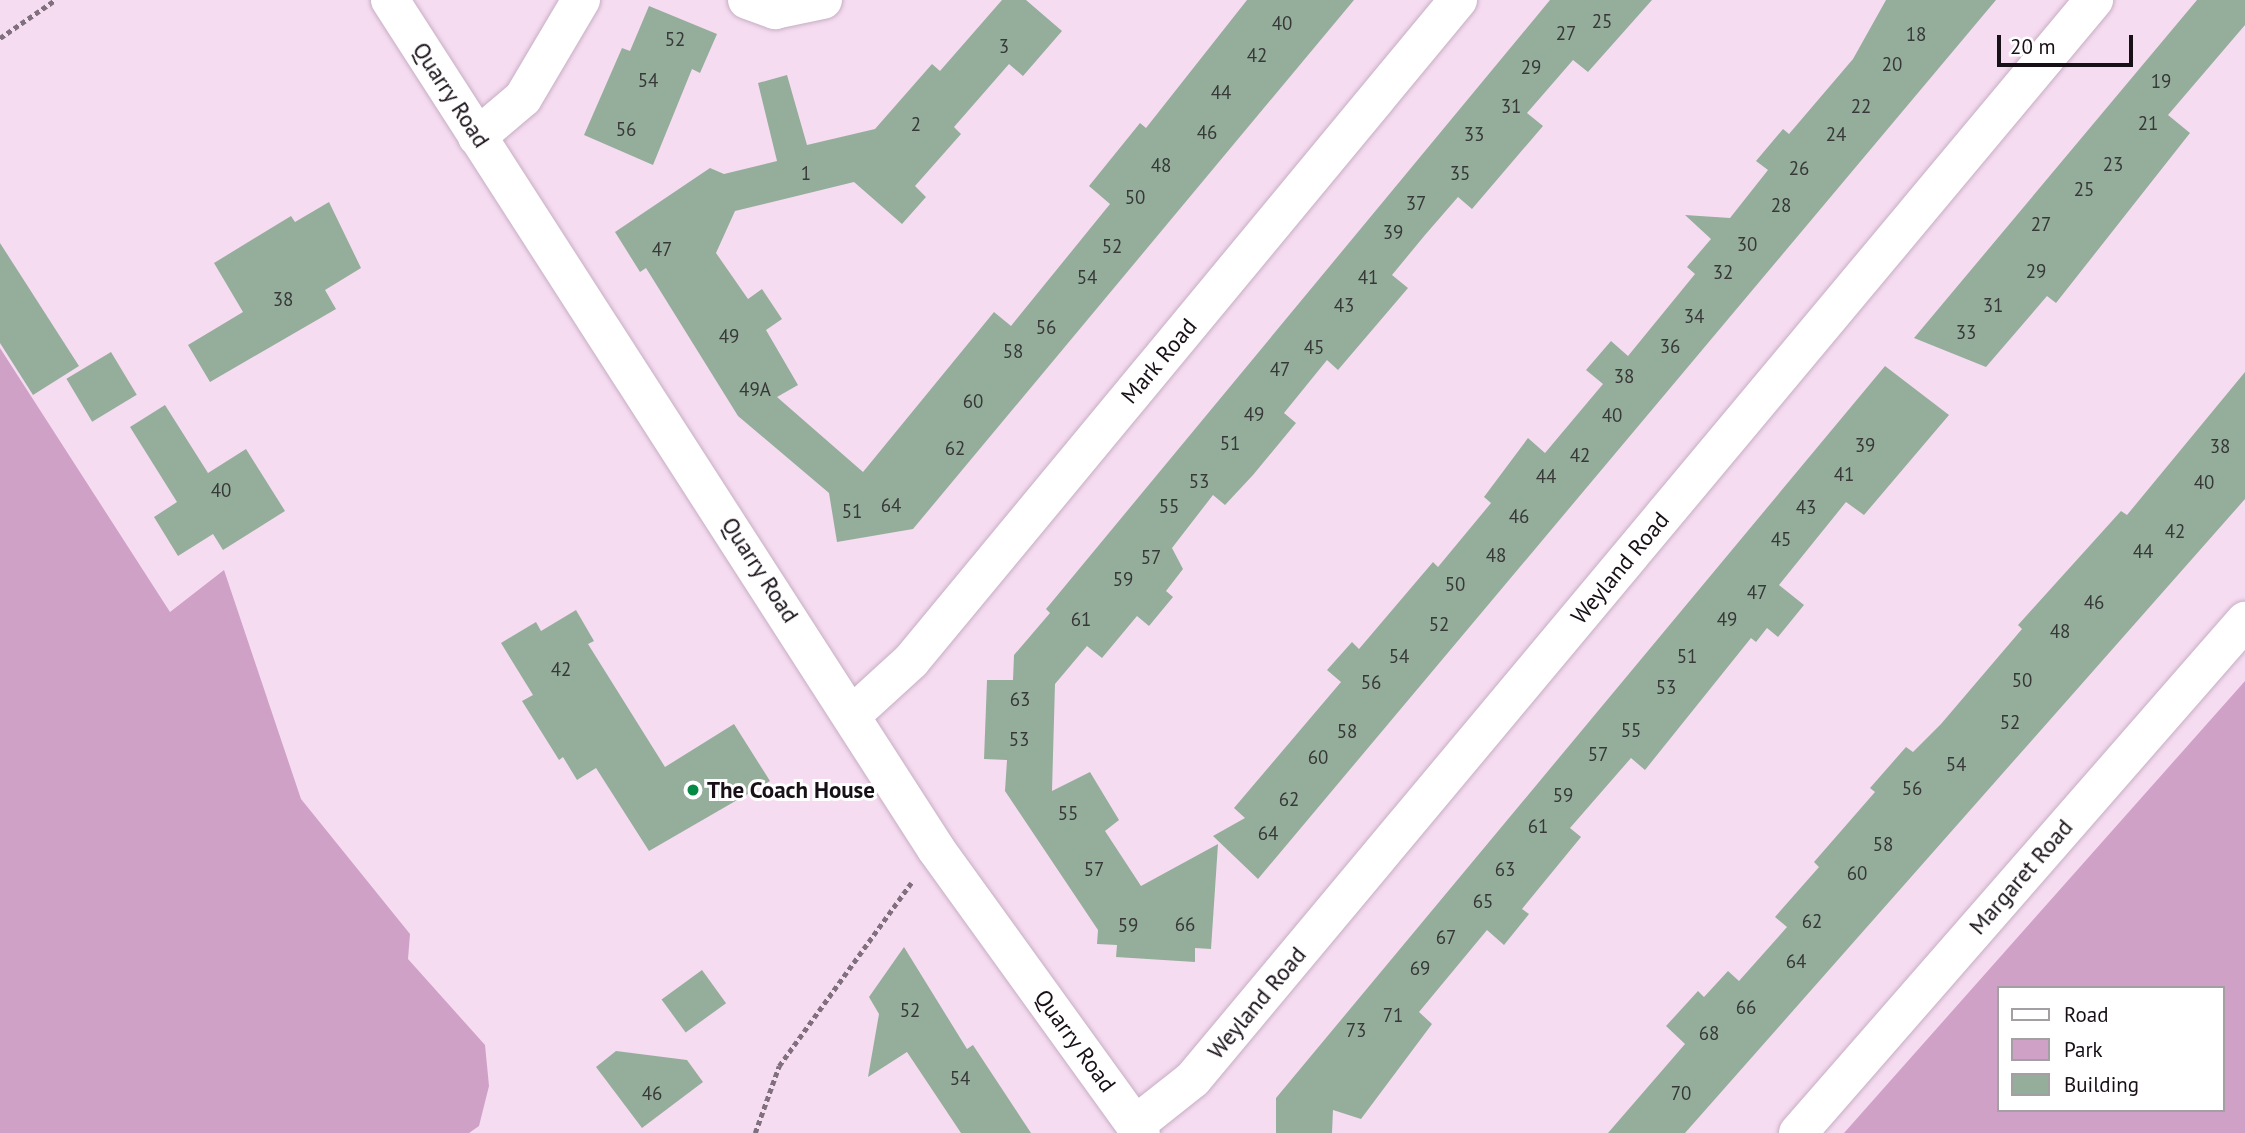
<!DOCTYPE html>
<style>
body{margin:0}
#map{position:relative;width:2245px;height:1133px;overflow:hidden;background:#f6dcf1;font-family:"PT Sans",sans-serif}
div>[style]{position:absolute}
.green>*{inset:0;background:#cfa1c7}
.building>*{inset:0;background:#95ae9b;transform-origin:0 0}
.path>*{height:4.5px;margin-top:-2.25px;transform-origin:0;background:repeating-linear-gradient(90deg,#806f7d 0 5px,transparent 0 8.5px)}
.roads{filter:drop-shadow(0 0 2px #c6aec2) drop-shadow(0 0 2px #c6aec2)}
.minor>*{height:38px;margin:-19px;padding:0 19px;transform-origin:19px;border-radius:19px;background:#fff}
.dots>*{width:19px;height:19px;translate:-50% -50%;box-sizing:border-box;border:4px solid #fff;border-radius:50%}
span{translate:-50% -50%;white-space:nowrap;text-align:center;line-height:1.15;-webkit-text-stroke:6px #fff;paint-order:stroke}
.number-label{font-size:19px;color:#373838}
.number-label span{-webkit-text-stroke-width:0}
.street-label{font-size:23px;color:#181017}
.poi-label{font-size:23px;color:#181017;font-weight:700}
.left{translate:0 -50%;text-align:left}
.legend{position:absolute;left:1997px;top:986px;width:228px;height:126px;box-sizing:border-box;background:#fff;border:2px solid #a39fa2;margin:0;padding:9px 12px;list-style:none;font-size:21px;color:#181017}
.legend li{display:flex;align-items:center;gap:14px;height:35px}
.legend b{width:35px;border:2px solid #a39fa2}
.scale{position:absolute;left:1997px;top:35px;width:136px;height:32px;box-sizing:border-box;border:4px solid #181017;border-top:0;padding-left:9px;font-size:21px;line-height:24px;white-space:nowrap;color:#181017;-webkit-text-stroke:5px #fff;paint-order:stroke}
</style>
<div id="map">
<div class="green">
<i style="clip-path:polygon(0 348px,170px 612px,224px 570px,301px 799px,410px 934px,408px 959px,485px 1045px,489px 1086px,479px 1126px,469px 1133px,0 1133px)"></i>
<i style="clip-path:polygon(evenodd,2245px 681px,2245px 1133px,1844px 1133px,2245px 681px,1998px 988px,2222px 988px,2222px 1110px,1998px 1110px,1998px 988px)"></i>
</div>
<div class="building">
<i style="clip-path:polygon(1002px 0,1026px 0,1062px 31px,1023px 76px,1009px 64px,954px 127px,961px 134px,915px 186px,926px 197px,902px 224px,854px 182px,735px 211px,716px 253px,748px 299px,762px 289px,782px 319px,766px 330px,798px 385px,777px 397px,863px 472px,994px 312px,1011px 326px,1110px 204px,1089px 186px,1140px 123px,1146px 128px,1247px 0,1354px 0,913px 529px,837px 542px,829px 493px,738px 416px,646px 268px,640px 272px,615px 232px,710px 168px,724px 174px,777px 161px,758px 83px,787px 75px,807px 145px,875px 129px,932px 64px,940px 71px)"></i>
<i style="clip-path:polygon(1550px 0,1652px 0,1588px 72px,1573px 60px,1527px 113px,1543px 126px,1472px 209px,1458px 197px,1425px 235px,1392px 275px,1408px 288px,1338px 370px,1327px 360px,1284px 413px,1296px 423px,1253px 475px,1225px 505px,1213px 495px,1172px 548px,1183px 569px,1166px 591px,1173px 597px,1149px 626px,1137px 616px,1102px 658px,1087px 646px,1055px 684px,1052px 791px,1090px 772px,1119px 820px,1105px 831px,1141px 886px,1218px 844px,1211px 949px,1195px 948px,1195px 962px,1116px 957px,1117px 945px,1097px 944px,1098px 930px,1005px 791px,1007px 760px,984px 759px,987px 680px,1013px 680px,1014px 655px,1050px 613px,1046px 609px)"></i>
<i style="clip-path:polygon(1886px 0,1996px 0,1258px 879px,1213px 836px,1245px 818px,1234px 808px,1341px 682px,1327px 670px,1352px 642px,1359px 649px,1433px 562px,1438px 567px,1491px 503px,1484px 497px,1528px 438px,1545px 453px,1603px 384px,1586px 370px,1611px 341px,1628px 356px,1695px 274px,1687px 267px,1711px 239px,1685px 215px,1730px 218px,1768px 170px,1756px 161px,1783px 129px,1789px 134px,1853px 59px)"></i>
<i style="clip-path:polygon(2197px 0,2245px 0,2245px 25px,2168px 115px,2190px 133px,2056px 303px,2047px 296px,1986px 367px,1914px 338px)"></i>
<i style="clip-path:polygon(649px 6px,717px 34px,700px 73px,692px 69px,653px 165px,584px 135px,622px 48px,630px 51px)"></i>
<i style="clip-path:polygon(329px 202px,361px 268px,325px 290px,336px 309px,210px 382px,188px 345px,243px 312px,214px 263px,291px 216px,295px 222px)"></i>
<i style="clip-path:polygon(0 243px,79px 366px,33px 395px,0 343px)"></i>
<i style="left:111px;top:352px;width:50px;height:52px;rotate:59deg"></i>
<i style="clip-path:polygon(1885px 366px,1949px 415px,1864px 515px,1846px 502px,1779px 585px,1804px 605px,1778px 637px,1767px 628px,1756px 642px,1751px 638px,1645px 770px,1631px 758px,1570px 828px,1581px 837px,1522px 909px,1529px 914px,1504px 945px,1487px 930px,1419px 1012px,1432px 1024px,1361px 1119px,1333px 1110px,1332px 1133px,1276px 1133px,1276px 1098px)"></i>
<i style="clip-path:polygon(2245px 372px,2245px 499px,1685px 1133px,1608px 1133px,1685px 1044px,1666px 1026px,1698px 991px,1704px 997px,1728px 971px,1739px 981px,1787px 927px,1775px 917px,1819px 867px,1814px 862px,1875px 792px,1870px 788px,1906px 747px,1913px 752px,1941px 724px,2022px 629px,2018px 625px,2121px 511px,2127px 515px)"></i>
<i style="clip-path:polygon(165px 405px,208px 473px,246px 449px,285px 511px,223px 550px,213px 534px,178px 556px,154px 517px,177px 502px,130px 427px)"></i>
<i style="clip-path:polygon(576px 610px,594px 641px,588px 644px,665px 767px,734px 724px,770px 781px,649px 851px,596px 768px,577px 780px,563px 757px,559px 760px,522px 701px,533px 695px,501px 643px,536px 622px,541px 631px)"></i>
<i style="clip-path:polygon(904px 947px,967px 1049px,973px 1045px,1031px 1133px,961px 1133px,907px 1052px,868px 1077px,879px 1014px,869px 997px)"></i>
<i style="left:702px;top:970px;width:41px;height:50px;rotate:54deg"></i>
<i style="clip-path:polygon(616px 1051px,687px 1060px,703px 1082px,642px 1128px,596px 1067px)"></i>
</div>
<div class="path">
<i style="left:0;top:38px;width:67px;rotate:-34.6deg"></i>
<i style="left:755px;top:1133px;width:71px;rotate:-70.3deg"></i>
<i style="left:779px;top:1066px;width:226px;rotate:-54.2deg"></i>
</div>
<div class="roads">
<div class="minor">
<i style="left:390px;top:0;width:1009px;rotate:57.25deg"></i>
<i style="left:936px;top:849px;width:350px;rotate:54.2deg"></i>
<i style="left:747px;top:0;width:30px;rotate:20deg"></i>
<i style="left:775px;top:10px;width:49px;rotate:-11.8deg"></i>
<i style="left:477px;top:137px;width:60px;rotate:-40.3deg"></i>
<i style="left:523px;top:98px;width:114px;rotate:-59.4deg"></i>
<i style="left:853px;top:714px;width:79px;rotate:-42.4deg"></i>
<i style="left:911px;top:661px;width:858px;rotate:-50.39deg"></i>
<i style="left:1135px;top:1125px;width:74px;rotate:-38.4deg"></i>
<i style="left:1193px;top:1079px;width:1406px;rotate:-50.14deg"></i>
<i style="left:1798px;top:1133px;width:680px;rotate:-48.88deg"></i>
</div>
</div>
<div class="dots">
<i style="left:693px;top:790px;background:#058a46"></i>
</div>
<div class="number-label">
<span style="left:1602px;top:22px">25</span>
<span style="left:1282px;top:24px">40</span>
<span style="left:1566px;top:34px">27</span>
<span style="left:1916px;top:35px">18</span>
<span style="left:675px;top:40px">52</span>
<span style="left:1004px;top:47px">3</span>
<span style="left:1257px;top:56px">42</span>
<span style="left:1892px;top:65px">20</span>
<span style="left:1531px;top:68px">29</span>
<span style="left:648px;top:81px">54</span>
<span style="left:2161px;top:82px">19</span>
<span style="left:1221px;top:93px">44</span>
<span style="left:1511px;top:107px">31</span>
<span style="left:1861px;top:107px">22</span>
<span style="left:2148px;top:124px">21</span>
<span style="left:916px;top:125px">2</span>
<span style="left:626px;top:130px">56</span>
<span style="left:1207px;top:133px">46</span>
<span style="left:1474px;top:135px">33</span>
<span style="left:1836px;top:135px">24</span>
<span style="left:2113px;top:165px">23</span>
<span style="left:1161px;top:166px">48</span>
<span style="left:1799px;top:169px">26</span>
<span style="left:806px;top:174px">1</span>
<span style="left:1460px;top:174px">35</span>
<span style="left:2084px;top:190px">25</span>
<span style="left:1135px;top:198px">50</span>
<span style="left:1416px;top:204px">37</span>
<span style="left:1781px;top:206px">28</span>
<span style="left:2041px;top:225px">27</span>
<span style="left:1393px;top:233px">39</span>
<span style="left:1747px;top:245px">30</span>
<span style="left:1112px;top:247px">52</span>
<span style="left:662px;top:250px">47</span>
<span style="left:2036px;top:272px">29</span>
<span style="left:1723px;top:273px">32</span>
<span style="left:1087px;top:278px">54</span>
<span style="left:1368px;top:278px">41</span>
<span style="left:283px;top:300px">38</span>
<span style="left:1344px;top:306px">43</span>
<span style="left:1993px;top:306px">31</span>
<span style="left:1694px;top:317px">34</span>
<span style="left:1046px;top:328px">56</span>
<span style="left:1966px;top:333px">33</span>
<span style="left:729px;top:337px">49</span>
<span style="left:1670px;top:347px">36</span>
<span style="left:1314px;top:348px">45</span>
<span style="left:1013px;top:352px">58</span>
<span style="left:1280px;top:370px">47</span>
<span style="left:1624px;top:377px">38</span>
<span style="left:755px;top:390px">49A</span>
<span style="left:973px;top:402px">60</span>
<span style="left:1254px;top:415px">49</span>
<span style="left:1612px;top:416px">40</span>
<span style="left:1230px;top:444px">51</span>
<span style="left:1865px;top:446px">39</span>
<span style="left:2220px;top:447px">38</span>
<span style="left:955px;top:449px">62</span>
<span style="left:1580px;top:456px">42</span>
<span style="left:1844px;top:475px">41</span>
<span style="left:1546px;top:477px">44</span>
<span style="left:1199px;top:482px">53</span>
<span style="left:2204px;top:483px">40</span>
<span style="left:221px;top:491px">40</span>
<span style="left:891px;top:506px">64</span>
<span style="left:1169px;top:507px">55</span>
<span style="left:1806px;top:508px">43</span>
<span style="left:852px;top:512px">51</span>
<span style="left:1519px;top:517px">46</span>
<span style="left:2175px;top:532px">42</span>
<span style="left:1781px;top:540px">45</span>
<span style="left:2143px;top:552px">44</span>
<span style="left:1496px;top:556px">48</span>
<span style="left:1151px;top:558px">57</span>
<span style="left:1123px;top:580px">59</span>
<span style="left:1455px;top:585px">50</span>
<span style="left:1757px;top:593px">47</span>
<span style="left:2094px;top:603px">46</span>
<span style="left:1081px;top:620px">61</span>
<span style="left:1727px;top:620px">49</span>
<span style="left:1439px;top:625px">52</span>
<span style="left:2060px;top:632px">48</span>
<span style="left:1399px;top:657px">54</span>
<span style="left:1687px;top:657px">51</span>
<span style="left:561px;top:670px">42</span>
<span style="left:2022px;top:681px">50</span>
<span style="left:1371px;top:683px">56</span>
<span style="left:1666px;top:688px">53</span>
<span style="left:1020px;top:700px">63</span>
<span style="left:2010px;top:723px">52</span>
<span style="left:1631px;top:731px">55</span>
<span style="left:1347px;top:732px">58</span>
<span style="left:1019px;top:740px">53</span>
<span style="left:1598px;top:755px">57</span>
<span style="left:1318px;top:758px">60</span>
<span style="left:1956px;top:765px">54</span>
<span style="left:1912px;top:789px">56</span>
<span style="left:1563px;top:796px">59</span>
<span style="left:1289px;top:800px">62</span>
<span style="left:1068px;top:814px">55</span>
<span style="left:1538px;top:827px">61</span>
<span style="left:1268px;top:834px">64</span>
<span style="left:1883px;top:845px">58</span>
<span style="left:1094px;top:870px">57</span>
<span style="left:1505px;top:870px">63</span>
<span style="left:1857px;top:874px">60</span>
<span style="left:1483px;top:902px">65</span>
<span style="left:1812px;top:922px">62</span>
<span style="left:1185px;top:925px">66</span>
<span style="left:1128px;top:926px">59</span>
<span style="left:1446px;top:938px">67</span>
<span style="left:1796px;top:962px">64</span>
<span style="left:1420px;top:969px">69</span>
<span style="left:1746px;top:1008px">66</span>
<span style="left:910px;top:1011px">52</span>
<span style="left:1393px;top:1016px">71</span>
<span style="left:1356px;top:1031px">73</span>
<span style="left:1709px;top:1034px">68</span>
<span style="left:960px;top:1079px">54</span>
<span style="left:652px;top:1094px">46</span>
<span style="left:1681px;top:1094px">70</span>
</div>
<div class="street-label">
<span style="left:451px;top:95px;rotate:57deg">Quarry Road</span>
<span style="left:1159px;top:361px;rotate:-50deg">Mark Road</span>
<span style="left:1620px;top:568px;rotate:-50deg">Weyland Road</span>
<span style="left:760px;top:570px;rotate:57deg">Quarry Road</span>
<span style="left:2021px;top:877px;rotate:-49deg">Margaret Road</span>
<span style="left:1257px;top:1003px;rotate:-50deg">Weyland Road</span>
<span style="left:1075px;top:1041px;rotate:54deg">Quarry Road</span>
</div>
<div class="poi-label">
<span class="left" style="left:707px;top:790px">The Coach House</span>
</div>
<ul class="legend">
<li><b style="height:9px;background:#fff"></b>Road</li>
<li><b style="height:19px;background:#cfa1c7"></b>Park</li>
<li><b style="height:19px;background:#95ae9b"></b>Building</li>
</ul>
<div class="scale">20 m</div>
</div>
